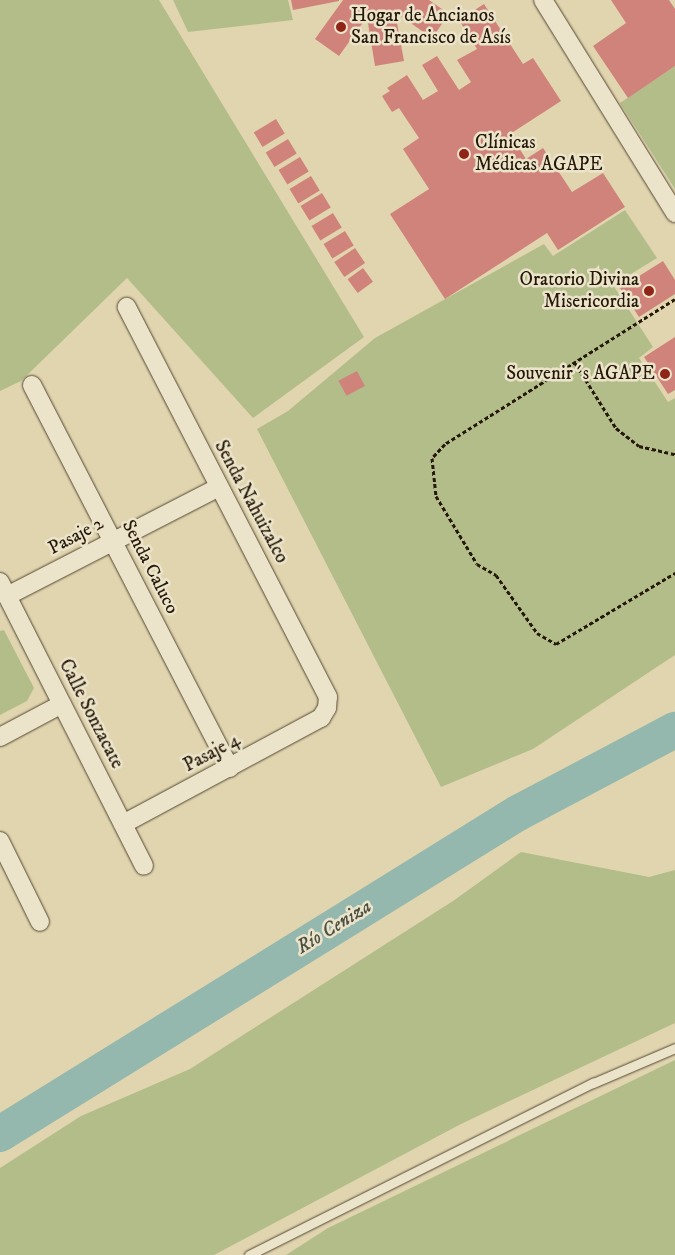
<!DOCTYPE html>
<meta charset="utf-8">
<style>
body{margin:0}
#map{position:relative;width:675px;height:1255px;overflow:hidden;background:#e0d5af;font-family:"IM FELL DW Pica",serif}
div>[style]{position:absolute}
.green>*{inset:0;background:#b3bd8a}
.river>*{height:36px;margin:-18px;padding:0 18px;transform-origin:18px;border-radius:18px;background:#94b8ad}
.building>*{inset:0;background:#d0837a;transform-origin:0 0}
.path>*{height:3px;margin-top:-1.5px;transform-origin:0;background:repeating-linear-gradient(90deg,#261807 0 4px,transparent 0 6.5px)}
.roads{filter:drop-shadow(0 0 1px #544731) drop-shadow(0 0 1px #544731)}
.lane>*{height:9px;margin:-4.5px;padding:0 4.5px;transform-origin:4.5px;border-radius:4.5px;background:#ebe4cb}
.street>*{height:18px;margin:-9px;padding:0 9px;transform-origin:9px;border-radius:9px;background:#ebe4cb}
.dots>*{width:14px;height:14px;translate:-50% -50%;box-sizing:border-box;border:2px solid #ebe4cb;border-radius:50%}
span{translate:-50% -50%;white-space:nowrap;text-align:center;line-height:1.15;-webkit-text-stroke:5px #ebe4cb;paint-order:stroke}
.poi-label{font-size:19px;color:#261807}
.left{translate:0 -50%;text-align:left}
.right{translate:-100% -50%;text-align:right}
.street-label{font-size:19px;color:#261807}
.water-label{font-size:20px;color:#4c5041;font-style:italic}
</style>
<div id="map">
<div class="green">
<i style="clip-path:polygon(0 0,159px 0,364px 337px,253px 418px,127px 278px,21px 381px,0 391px)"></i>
<i style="clip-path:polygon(173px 0,288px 0,293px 20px,188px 32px)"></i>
<i style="clip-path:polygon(675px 66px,675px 189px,620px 103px)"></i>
<i style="clip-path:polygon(625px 210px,657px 258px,613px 285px,653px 347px,639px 358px,668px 402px,675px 398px,675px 655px,533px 749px,441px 787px,257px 429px,288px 411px,375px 338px,544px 244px,553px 256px)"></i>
<i style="clip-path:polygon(4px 630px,34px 688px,27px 701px,0 715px,0 631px)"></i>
<i style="clip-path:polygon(521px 852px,649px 877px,675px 870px,675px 1023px,461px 1124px,214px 1255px,0 1255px,0 1168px,81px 1116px,190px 1069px,453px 901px)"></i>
<i style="clip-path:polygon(675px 1060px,675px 1255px,286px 1255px,328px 1228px)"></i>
</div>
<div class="river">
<i style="left:0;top:1134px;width:609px;rotate:-31.79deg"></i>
<i style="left:518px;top:813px;width:178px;rotate:-27.9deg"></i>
</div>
<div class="building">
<i style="clip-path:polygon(291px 0,339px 0,339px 1px,293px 10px)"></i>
<i style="clip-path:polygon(343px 0,429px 0,449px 14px,432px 38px,395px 12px,404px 61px,375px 66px,367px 17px,339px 56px,315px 39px)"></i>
<i style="clip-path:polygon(611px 0,669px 0,675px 9px,675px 66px,628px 98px,593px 46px,626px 23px)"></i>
<i style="clip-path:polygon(484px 4px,523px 64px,533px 58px,561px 101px,510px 134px,526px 159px,543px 148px,572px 192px,603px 173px,625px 207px,558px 250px,547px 233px,445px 299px,390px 214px,429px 189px,403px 149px,419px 138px,399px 108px,392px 112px,382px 96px,390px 91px,387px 88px,407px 75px,423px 100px,438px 91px,422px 65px,437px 56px,459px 90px,471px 82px,457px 60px,477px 49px,459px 20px)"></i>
<i style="left:276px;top:119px;width:17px;height:26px;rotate:59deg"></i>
<i style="left:288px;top:139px;width:17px;height:26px;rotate:59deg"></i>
<i style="left:300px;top:157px;width:17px;height:25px;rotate:59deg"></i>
<i style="left:311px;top:176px;width:17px;height:25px;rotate:59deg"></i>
<i style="left:322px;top:193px;width:17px;height:25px;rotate:59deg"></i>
<i style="left:333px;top:213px;width:17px;height:25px;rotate:59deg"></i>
<i style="left:345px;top:231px;width:17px;height:25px;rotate:59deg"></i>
<i style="left:355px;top:248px;width:18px;height:25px;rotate:56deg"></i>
<i style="clip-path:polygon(663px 261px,675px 280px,675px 294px,639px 317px,620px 288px)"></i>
<i style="left:363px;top:268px;width:17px;height:19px;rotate:54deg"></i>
<i style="clip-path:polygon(675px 337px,675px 390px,668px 394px,644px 357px)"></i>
<i style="left:357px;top:371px;width:17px;height:21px;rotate:62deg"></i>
</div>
<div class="path">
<i style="left:675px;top:299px;width:272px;rotate:147.8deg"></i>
<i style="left:445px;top:444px;width:19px;rotate:133deg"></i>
<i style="left:432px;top:458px;width:38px;rotate:84deg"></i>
<i style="left:436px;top:496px;width:79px;rotate:58.9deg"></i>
<i style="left:477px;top:564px;width:22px;rotate:30deg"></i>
<i style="left:496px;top:575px;width:71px;rotate:54.7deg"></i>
<i style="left:537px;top:633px;width:22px;rotate:30deg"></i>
<i style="left:556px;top:644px;width:139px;rotate:-30.8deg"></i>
<i style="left:575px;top:363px;width:77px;rotate:57.8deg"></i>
<i style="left:616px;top:428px;width:29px;rotate:38deg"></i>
<i style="left:639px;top:446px;width:37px;rotate:13deg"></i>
</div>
<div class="roads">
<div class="lane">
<i style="left:249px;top:1255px;width:385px;rotate:-26.6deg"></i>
<i style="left:593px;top:1083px;width:89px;rotate:-23.1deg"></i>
</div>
<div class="street">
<i style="left:543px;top:0;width:251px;rotate:58.2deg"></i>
<i style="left:32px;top:385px;width:431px;rotate:62.7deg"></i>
<i style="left:0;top:582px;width:318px;rotate:63.1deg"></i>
<i style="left:7px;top:596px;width:238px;rotate:-27.2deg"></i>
<i style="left:0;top:737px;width:70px;rotate:-28deg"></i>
<i style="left:123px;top:824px;width:225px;rotate:-28.2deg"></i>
<i style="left:321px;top:718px;width:12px;rotate:-59deg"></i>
<i style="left:327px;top:708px;width:11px;rotate:-85deg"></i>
<i style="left:328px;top:697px;width:439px;rotate:-117.3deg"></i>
<i style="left:0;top:841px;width:90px;rotate:63.7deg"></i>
</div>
</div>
<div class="dots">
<i style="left:341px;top:27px;background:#8f2418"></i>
<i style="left:464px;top:154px;background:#8f2418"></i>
<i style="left:649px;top:291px;background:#8f2418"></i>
<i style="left:665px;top:374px;background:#8f2418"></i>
</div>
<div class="poi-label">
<span class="left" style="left:351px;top:27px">Hogar de Ancianos<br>San Francisco de Asís</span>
<span class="left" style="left:475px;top:154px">Clínicas<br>Médicas AGAPE</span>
<span class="right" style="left:639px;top:291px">Oratorio Divina<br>Misericordia</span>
<span class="right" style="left:655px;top:374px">Souvenir´s AGAPE</span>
</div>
<div class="street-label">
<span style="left:251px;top:502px;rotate:62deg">Senda Nahuizalco</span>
<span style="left:76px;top:536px;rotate:-28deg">Pasaje 2</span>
<span style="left:150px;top:567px;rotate:63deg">Senda Caluco</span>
<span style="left:91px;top:714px;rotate:63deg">Calle Sonzacate</span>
<span style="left:212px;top:753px;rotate:-28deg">Pasaje 4</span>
</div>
<div class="water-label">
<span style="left:334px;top:927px;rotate:-32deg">Río Ceniza</span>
</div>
</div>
